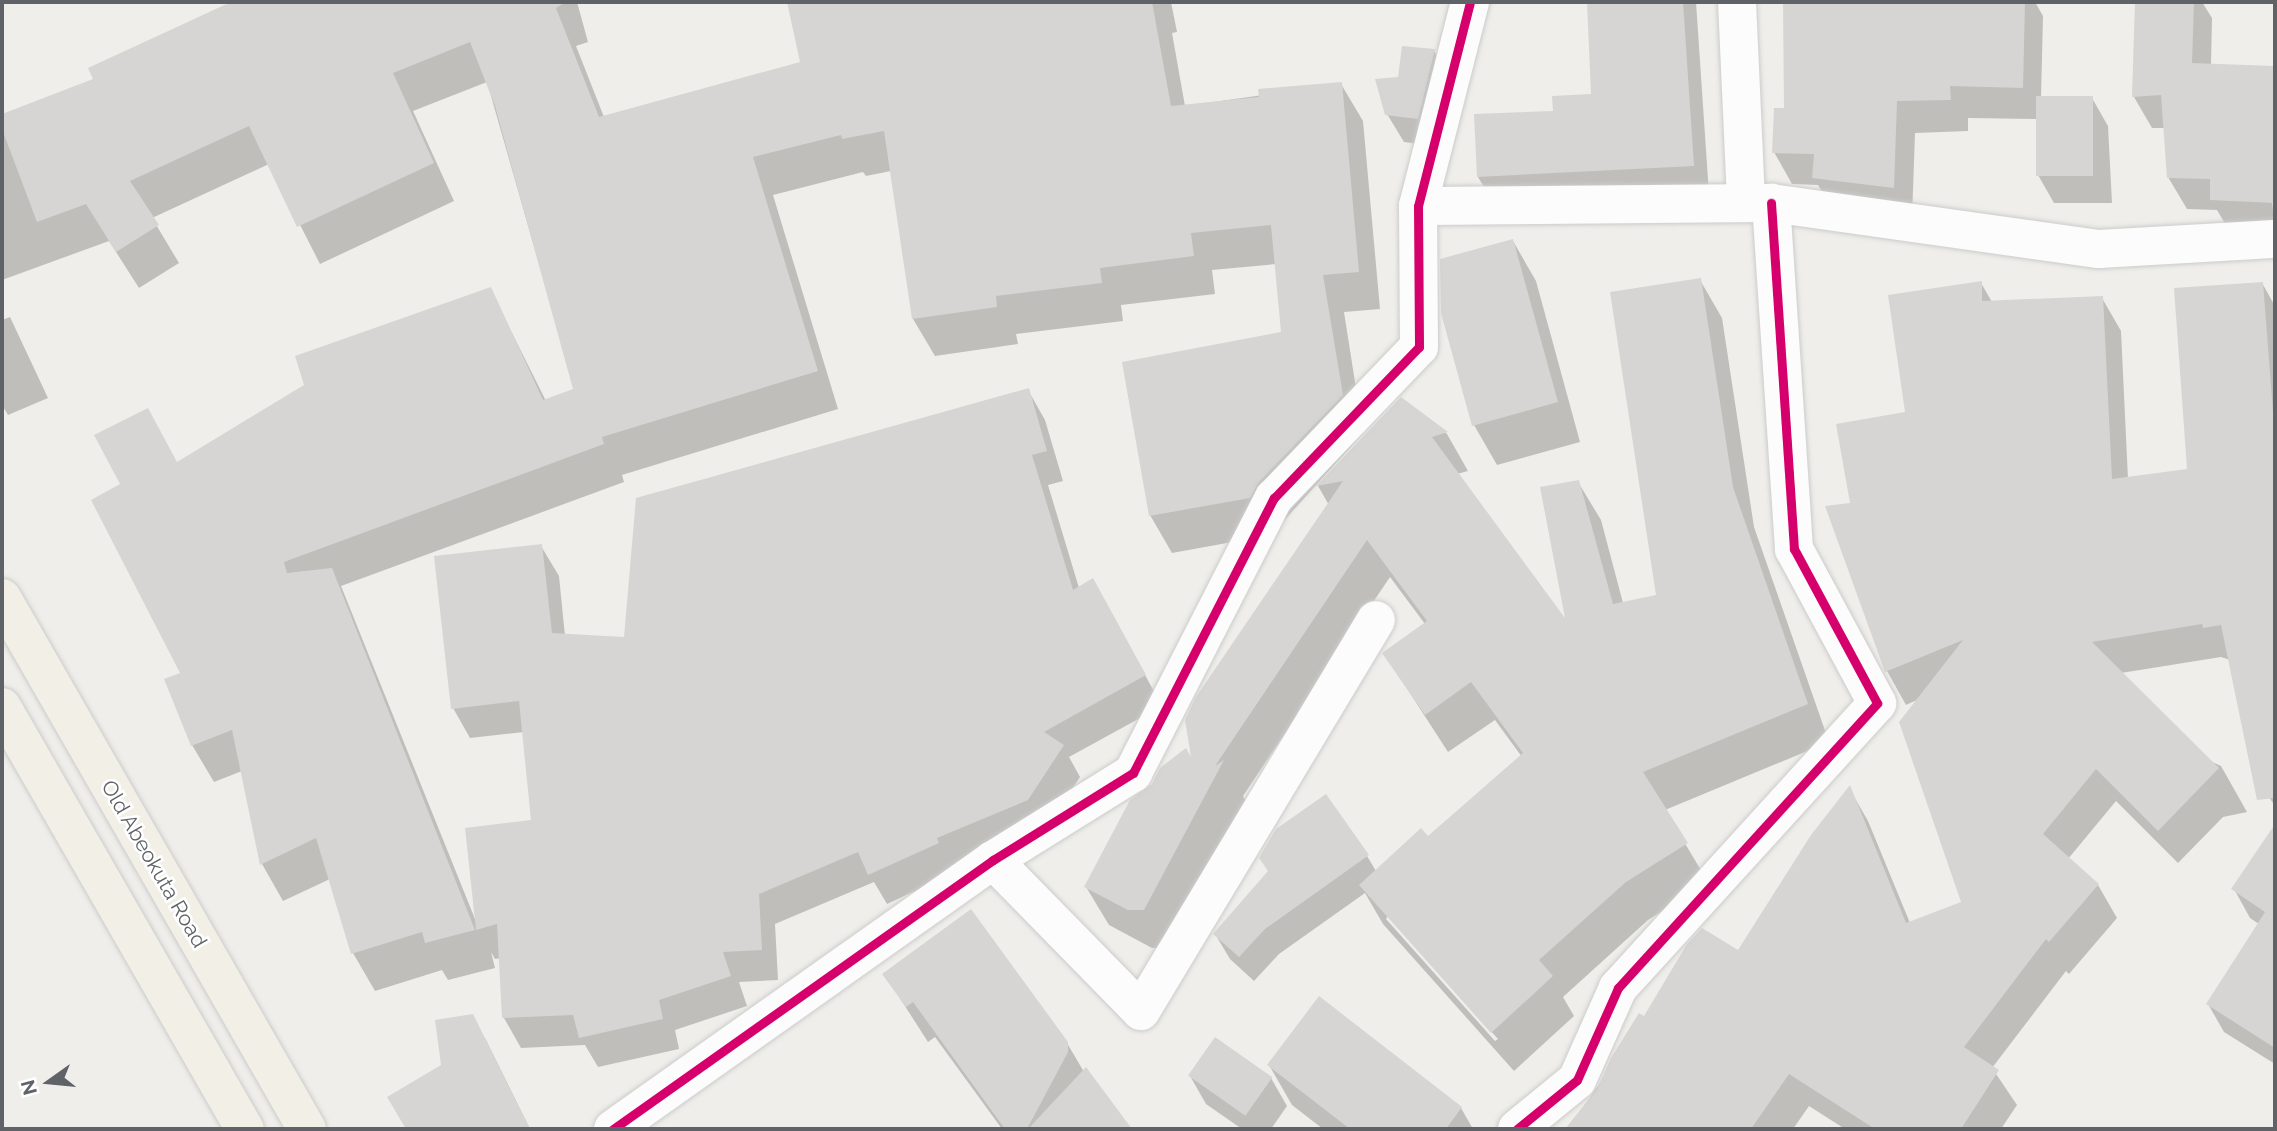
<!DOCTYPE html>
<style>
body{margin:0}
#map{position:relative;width:2277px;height:1131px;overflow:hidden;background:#efeeea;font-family:Raleway,sans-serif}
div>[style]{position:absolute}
.shadow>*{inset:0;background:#0003}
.building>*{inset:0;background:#d6d5d3;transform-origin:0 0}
.roads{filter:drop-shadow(0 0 2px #cbcccc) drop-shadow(0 0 2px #cbcccc)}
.minor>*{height:38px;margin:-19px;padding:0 19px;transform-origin:19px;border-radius:19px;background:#fdfcfc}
.trunk>*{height:38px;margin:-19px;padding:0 19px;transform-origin:19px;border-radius:19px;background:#f2f0e6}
.cycleway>*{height:9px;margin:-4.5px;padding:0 4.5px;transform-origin:4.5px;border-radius:4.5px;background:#d6006c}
span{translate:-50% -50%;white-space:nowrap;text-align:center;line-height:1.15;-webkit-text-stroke:5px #fff;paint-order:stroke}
.street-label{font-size:21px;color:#5f6368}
.frame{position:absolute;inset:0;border:4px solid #5f6368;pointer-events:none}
.north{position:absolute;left:14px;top:1047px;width:70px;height:70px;-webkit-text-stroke:5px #fff;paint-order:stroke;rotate:255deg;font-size:19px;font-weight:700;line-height:28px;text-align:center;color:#5f6368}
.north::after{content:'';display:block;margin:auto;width:24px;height:32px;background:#5f6368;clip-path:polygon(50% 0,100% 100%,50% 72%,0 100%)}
</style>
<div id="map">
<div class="shadow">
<i style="clip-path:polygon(235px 2px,577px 2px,588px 42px,576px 46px,604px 117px,802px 63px,788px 2px,1171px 2px,1177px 32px,1172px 33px,1185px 106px,1341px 84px,1363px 121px,1380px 309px,1344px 312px,1363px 433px,1271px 535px,1172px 553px,1150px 515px,1282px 333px,1276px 264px,1212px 270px,1215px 294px,1121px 305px,1123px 321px,1016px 334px,1018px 344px,935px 356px,913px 319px,891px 171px,866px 176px,863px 172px,773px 195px,838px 409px,622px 475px,624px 482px,341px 586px,475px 919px,533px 821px,524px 732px,470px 738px,453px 708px,541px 546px,559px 576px,565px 636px,626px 639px,1028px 390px,1045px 420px,1063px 481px,1048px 485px,1079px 588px,1110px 611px,1162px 706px,1069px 757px,1080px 777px,1045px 830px,887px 904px,874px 882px,775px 924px,778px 980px,739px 982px,747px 1006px,675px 1030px,679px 1049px,598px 1067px,585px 1045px,521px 1048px,504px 1018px,501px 958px,495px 959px,491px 952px,495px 968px,448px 980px,442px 970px,375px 991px,353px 953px,330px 879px,283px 901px,262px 864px,242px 771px,214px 782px,192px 745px,183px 674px,177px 463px,490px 289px,546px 401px,575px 390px,487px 82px,413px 111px,454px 201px,320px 264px,269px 164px,152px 218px,179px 263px,139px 288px,109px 241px,2px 280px,2px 116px,95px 80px,90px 69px)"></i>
<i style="clip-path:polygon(1589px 2px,1696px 2px,1709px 194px,1495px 205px,1478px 177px,1555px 113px,1593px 96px)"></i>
<i style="clip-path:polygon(1785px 2px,2035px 2px,2043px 16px,2041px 98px,2092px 98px,2108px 126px,2112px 203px,2054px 203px,2038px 175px,2038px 119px,1968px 118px,1968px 131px,1915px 133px,1912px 219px,1832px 209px,1818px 185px,1792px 184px,1774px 152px,1786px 110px)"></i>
<i style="clip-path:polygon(2137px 2px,2202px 2px,2212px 18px,2211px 65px,2275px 68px,2275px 151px,2268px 151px,2275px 234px,2230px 232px,2217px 210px,2187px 209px,2168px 177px,2165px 128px,2152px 128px,2134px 97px)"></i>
<i style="clip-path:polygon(1434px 51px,1451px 79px,1433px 146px,1404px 142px,1387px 114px,1400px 78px)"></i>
<i style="clip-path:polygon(1513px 241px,1536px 281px,1580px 442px,1497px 465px,1474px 425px)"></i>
<i style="clip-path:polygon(evenodd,1700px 280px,1722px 318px,1754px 527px,1829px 742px,1665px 810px,1708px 882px,1648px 920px,1563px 997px,1574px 1016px,1514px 1071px,1383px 924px,1365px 893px,1279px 954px,1254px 981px,1230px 959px,1215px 934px,1367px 856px,1376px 871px,1428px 839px,1522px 757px,1495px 720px,1448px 752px,1384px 653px,1425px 624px,1390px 577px,1243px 796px,1245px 800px,1166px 948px,1152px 948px,1109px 925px,1086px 887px,1194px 765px,1329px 505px,1318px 486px,1401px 400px,1447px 434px,1468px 471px,1457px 474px,1568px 626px,1578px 482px,1601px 520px,1623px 603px,1658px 596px,1700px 280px,1388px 916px,1498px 1039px,1495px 1041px,1386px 919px,1388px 916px)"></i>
<i style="clip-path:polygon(1981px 283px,1992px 302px,2102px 298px,2121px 331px,2128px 479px,2189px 470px,2262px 283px,2275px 306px,2275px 806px,2253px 774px,2230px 660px,2221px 657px,2121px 673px,2210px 761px,2221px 766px,2247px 812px,2223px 817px,2178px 863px,2116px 801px,2068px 859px,2098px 885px,2117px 918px,2069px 974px,2066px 971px,1992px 1068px,2017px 1105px,2001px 1129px,1845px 1129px,1809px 1106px,1793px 1129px,1576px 1129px,1572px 1123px,1645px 1019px,1738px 952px,1849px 788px,1868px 821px,1910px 923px,1963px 903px,1919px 699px,1906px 705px,1887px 671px,1827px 507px,1852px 504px)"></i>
<i style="clip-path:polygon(10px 317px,48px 398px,8px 415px,2px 405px,2px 320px)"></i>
<i style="clip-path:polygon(2275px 827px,2275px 1064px,2224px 1032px,2208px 1004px,2259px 924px,2250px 918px,2234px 889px)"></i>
<i style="clip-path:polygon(885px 975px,1067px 1043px,1084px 1072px,1086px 1070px,1130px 1129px,1002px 1129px,935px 1037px,928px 1042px)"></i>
<i style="clip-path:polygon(1320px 999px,1461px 1108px,1473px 1129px,1323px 1129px,1292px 1105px,1269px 1065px)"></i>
<i style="clip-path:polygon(485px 1038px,530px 1129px,408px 1129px,390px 1098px)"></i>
<i style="clip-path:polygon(1190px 1076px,1271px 1078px,1287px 1106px,1271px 1129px,1242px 1129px,1206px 1104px)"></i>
</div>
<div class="building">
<i style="clip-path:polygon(231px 2px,566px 2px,556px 8px,599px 117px,800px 62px,787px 2px,1152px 2px,1171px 106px,1259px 97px,1258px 89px,1342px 82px,1359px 272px,1323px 275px,1343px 395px,1258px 483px,1250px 498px,1149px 516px,1122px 362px,1281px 332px,1271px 225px,1191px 233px,1194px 256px,1100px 268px,1102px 283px,996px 296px,997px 307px,912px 319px,884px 131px,842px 139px,841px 135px,753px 157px,818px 371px,602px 437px,604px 444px,284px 562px,287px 573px,332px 568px,475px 930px,425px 943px,422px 932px,351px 954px,316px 838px,260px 865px,232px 730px,191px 746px,164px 679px,180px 673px,91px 500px,120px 484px,94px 435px,148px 408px,177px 462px,304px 385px,295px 356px,491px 287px,543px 400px,573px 389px,495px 106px,470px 42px,393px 73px,434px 163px,297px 227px,249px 126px,130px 181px,159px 225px,116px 252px,86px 204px,37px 222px,2px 129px,2px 114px,93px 79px,88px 68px)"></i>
<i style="clip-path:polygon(1587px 2px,1683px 2px,1694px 166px,1477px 177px,1474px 114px,1553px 111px,1552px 96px,1591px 94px)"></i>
<i style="clip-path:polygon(1783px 2px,2025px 2px,2023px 88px,1950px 86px,1951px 100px,1897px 101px,1894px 188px,1812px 178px,1814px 154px,1772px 153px,1774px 108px,1784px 108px)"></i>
<i style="clip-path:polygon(2135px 2px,2194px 2px,2192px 63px,2275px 66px,2275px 203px,2210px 200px,2210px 179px,2167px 178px,2161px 95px,2132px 97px)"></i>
<i style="clip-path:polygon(1402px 46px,1435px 49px,1418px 119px,1385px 115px,1375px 79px,1398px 77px)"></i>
<i style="left:2036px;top:96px;width:57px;height:80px"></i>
<i style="clip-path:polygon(1513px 239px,1558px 402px,1472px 426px,1441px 313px,1440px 259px)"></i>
<i style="clip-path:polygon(1701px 278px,1733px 487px,1808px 704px,1643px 772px,1688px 843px,1626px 882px,1539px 960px,1553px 976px,1491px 1033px,1359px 885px,1421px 828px,1428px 836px,1523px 753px,1471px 682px,1425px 715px,1382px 653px,1427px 621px,1367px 540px,1215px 766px,1224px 760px,1144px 910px,1128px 910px,1084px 887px,1130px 800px,1152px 784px,1160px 768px,1186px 748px,1191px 757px,1185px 720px,1196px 697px,1343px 481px,1316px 486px,1401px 397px,1448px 432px,1432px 437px,1565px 618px,1540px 487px,1579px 480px,1613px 604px,1656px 595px,1610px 292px)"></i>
<i style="clip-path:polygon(1982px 281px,1982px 301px,2103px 296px,2112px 479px,2187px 469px,2174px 288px,2263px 282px,2275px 438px,2275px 798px,2257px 800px,2221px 625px,2203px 628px,2202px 624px,2092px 642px,2219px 768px,2158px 831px,2096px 769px,2043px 834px,2099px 884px,2049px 942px,2046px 939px,1964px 1047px,1999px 1070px,1961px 1129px,1875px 1129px,1789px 1074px,1751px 1129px,1565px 1129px,1597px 1089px,1611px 1058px,1639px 1013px,1644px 1016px,1687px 944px,1702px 928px,1738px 950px,1811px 835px,1850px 785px,1906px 923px,1961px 902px,1899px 722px,1963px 640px,1885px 672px,1825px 506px,1850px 503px,1836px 424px,1905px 412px,1888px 295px)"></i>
<i style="clip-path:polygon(1029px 388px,1047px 451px,1032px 455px,1073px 590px,1093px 578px,1146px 675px,1044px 732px,1064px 745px,1028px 800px,937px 838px,939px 843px,868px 875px,858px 852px,759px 894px,762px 950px,723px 952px,731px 976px,659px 1000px,663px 1019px,579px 1038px,573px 1015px,502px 1018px,497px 924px,476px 930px,465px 828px,531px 820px,519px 701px,451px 709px,434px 556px,542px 544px,552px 633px,624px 637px,636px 498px)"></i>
<i style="clip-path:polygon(1326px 794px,1369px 855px,1265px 929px,1239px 957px,1213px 934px,1268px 871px,1259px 858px,1276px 829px)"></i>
<i style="clip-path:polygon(2275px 824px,2275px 1048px,2206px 1004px,2265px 912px,2231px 889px)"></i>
<i style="clip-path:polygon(971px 909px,1068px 1042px,1068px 1052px,1027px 1129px,1005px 1129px,913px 1002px,906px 1007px,882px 974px)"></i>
<i style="clip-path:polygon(1319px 996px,1462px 1107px,1446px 1129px,1350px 1129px,1267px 1065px)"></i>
<i style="clip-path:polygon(473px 1014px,530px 1129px,406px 1129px,387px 1097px,441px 1065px,435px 1020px)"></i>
<i style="left:1215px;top:1037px;width:70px;height:47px;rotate:35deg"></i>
<i style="clip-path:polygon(1086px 1067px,1132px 1129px,1028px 1129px)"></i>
</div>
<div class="roads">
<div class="minor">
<i style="left:1737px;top:2px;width:201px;rotate:87.4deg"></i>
<i style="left:1418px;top:206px;width:353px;rotate:-0.5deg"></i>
<i style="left:1771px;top:203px;width:331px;rotate:8deg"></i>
<i style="left:2099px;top:249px;width:176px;rotate:-3.3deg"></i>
<i style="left:993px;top:860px;width:211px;rotate:45.6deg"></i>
<i style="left:1141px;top:1011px;width:456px;rotate:-59deg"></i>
<i style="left:613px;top:1129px;width:466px;rotate:-35.3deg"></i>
<i style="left:993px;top:860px;width:165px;rotate:-31.9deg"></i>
<i style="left:1133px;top:773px;width:309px;rotate:-62.9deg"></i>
<i style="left:1274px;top:498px;width:209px;rotate:-46.2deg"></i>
<i style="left:1419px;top:347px;width:141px;rotate:-90.4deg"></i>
<i style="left:1418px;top:206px;width:211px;rotate:-75.7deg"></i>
<i style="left:1517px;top:1129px;width:77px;rotate:-39.2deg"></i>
<i style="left:1577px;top:1080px;width:101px;rotate:-66deg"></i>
<i style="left:1618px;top:988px;width:385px;rotate:-47.7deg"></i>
<i style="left:1877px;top:703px;width:175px;rotate:-118.3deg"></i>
<i style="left:1794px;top:549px;width:347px;rotate:-93.8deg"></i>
</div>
<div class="trunk">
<i style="left:2px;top:598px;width:612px;rotate:60.13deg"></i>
<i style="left:2px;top:707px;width:487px;rotate:60.1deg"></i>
</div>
</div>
<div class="cycleway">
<i style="left:613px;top:1129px;width:466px;rotate:-35.3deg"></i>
<i style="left:993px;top:860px;width:165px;rotate:-31.9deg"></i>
<i style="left:1133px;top:773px;width:309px;rotate:-62.9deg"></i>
<i style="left:1274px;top:498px;width:209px;rotate:-46.2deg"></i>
<i style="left:1419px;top:347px;width:141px;rotate:-90.4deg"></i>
<i style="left:1418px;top:206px;width:211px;rotate:-75.7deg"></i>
<i style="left:1517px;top:1129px;width:77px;rotate:-39.2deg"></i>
<i style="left:1577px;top:1080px;width:101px;rotate:-66deg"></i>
<i style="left:1618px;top:988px;width:385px;rotate:-47.7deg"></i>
<i style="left:1877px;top:703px;width:175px;rotate:-118.3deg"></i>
<i style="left:1794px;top:549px;width:347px;rotate:-93.8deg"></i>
</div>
<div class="street-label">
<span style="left:154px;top:864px;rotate:60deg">Old Abeokuta Road</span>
</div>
<div class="frame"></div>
<div class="north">N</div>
</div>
